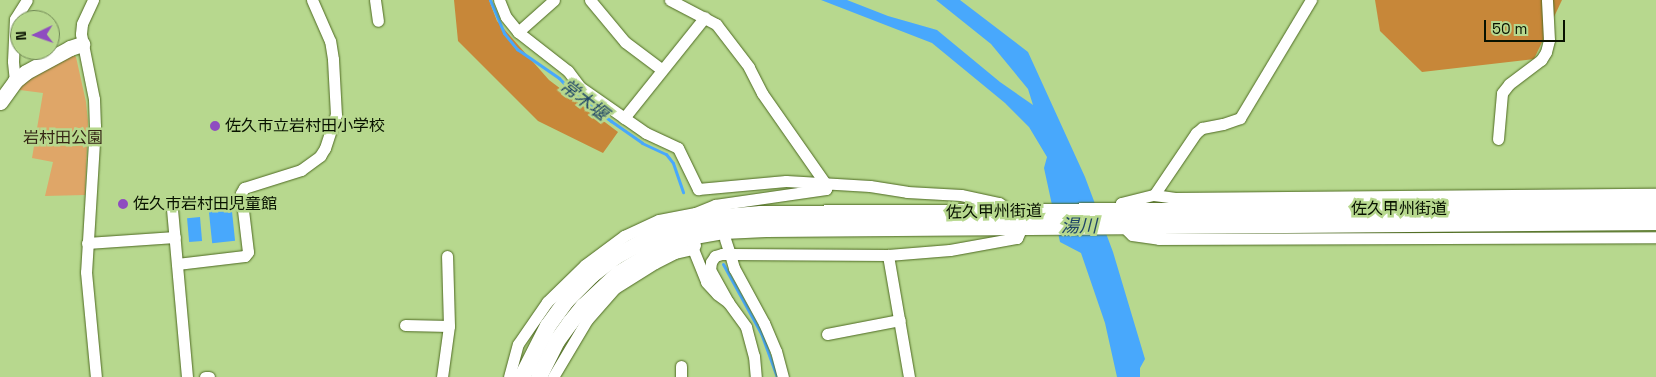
<!DOCTYPE html>
<meta charset="utf-8">
<style>
body{margin:0}
#map{position:relative;width:1656px;height:377px;overflow:hidden;background:#b7d88e;font-family:"Space Grotesk","Noto Sans JP",sans-serif}
div>[style]{position:absolute}
.green>*{inset:0;background:#dfa668}
.forest>*{inset:0;background:#c78739}
.water>*{inset:0;background:#48a8fc;transform-origin:0 0}
.stream>*{height:3px;margin:-1.5px;padding:0 1.5px;transform-origin:1.5px;border-radius:1.5px;background:#48a8fc}
.roads{filter:drop-shadow(0 0 1px #4e6a22) drop-shadow(0 0 1px #4e6a22)}
.minor>*{height:11px;margin:-5.5px;padding:0 5.5px;transform-origin:5.5px;border-radius:5.5px;background:#fff}
.tertiary>*{height:15px;margin:-7.5px;padding:0 7.5px;transform-origin:7.5px;border-radius:7.5px;background:#fff}
.secondary>*{height:16px;margin:-8px;padding:0 8px;transform-origin:8px;border-radius:8px;background:#fff}
.dots>*{width:14px;height:14px;translate:-50% -50%;box-sizing:border-box;border:2px solid #b7d88e;border-radius:50%}
span{translate:-50% -50%;white-space:nowrap;text-align:center;line-height:1.15;-webkit-text-stroke:5px #b7d88e;paint-order:stroke}
.poi-label{font-size:16px;color:#081200}
.left{translate:0 -50%;text-align:left}
.park-label{font-size:16px;color:#352615}
.street-label{font-size:16px;color:#081200}
.water-label{font-size:18px;color:#1f4567;font-style:italic}
.north{position:absolute;left:10px;top:10px;width:50px;height:50px;box-sizing:border-box;background:#b7d88e;border:1px solid #718955;border-radius:50%;rotate:267deg;font-size:14px;font-weight:700;line-height:20px;text-align:center;color:#081200}
.north::after{content:'';display:block;margin:auto;width:18px;height:22px;background:#8f4cc0;clip-path:polygon(50% 0,100% 100%,50% 72%,0 100%)}
.scale{position:absolute;left:1484px;top:20px;width:81px;height:22px;box-sizing:border-box;border:2px solid #081200;border-top:0;padding-left:6px;font-size:15px;line-height:18px;white-space:nowrap;color:#081200;-webkit-text-stroke:4px #b7d88e;paint-order:stroke}
</style>
<div id="map">
<div class="green">
<i style="clip-path:polygon(73px 55px,76px 57px,86px 102px,88px 122px,85px 195px,45px 196px,53px 162px,32px 158px,43px 93px,12px 89px,20px 82px)"></i>
</div>
<div class="forest">
<i style="clip-path:polygon(454px 0,489px 0,497px 21px,549px 80px,618px 132px,603px 153px,538px 121px,458px 41px)"></i>
<i style="clip-path:polygon(1375px 0,1562px 0,1534px 59px,1422px 72px,1380px 31px)"></i>
</div>
<div class="water">
<i style="clip-path:polygon(821px 0,847px 0,888px 16px,937px 30px,1000px 82px,1033px 105px,1028px 89px,991px 44px,936px 0,960px 0,1028px 52px,1085px 177px,1113px 252px,1145px 359px,1140px 368px,1140px 377px,1117px 377px,1105px 323px,1081px 253px,1060px 242px,1044px 168px,1047px 157px,1029px 127px,1005px 103px,932px 43px)"></i>
<i style="left:231px;top:202px;width:39px;height:23px;rotate:84deg"></i>
<i style="left:200px;top:217px;width:24px;height:13px;rotate:85deg"></i>
</div>
<div class="stream">
<i style="left:490px;top:0;width:36px;rotate:67deg"></i>
<i style="left:504px;top:33px;width:21px;rotate:51deg"></i>
<i style="left:517px;top:49px;width:51px;rotate:34.6deg"></i>
<i style="left:559px;top:78px;width:19px;rotate:47deg"></i>
<i style="left:572px;top:92px;width:49px;rotate:36.6deg"></i>
<i style="left:611px;top:121px;width:38px;rotate:35deg"></i>
<i style="left:642px;top:143px;width:26px;rotate:25deg"></i>
<i style="left:666px;top:154px;width:11px;rotate:52deg"></i>
<i style="left:673px;top:163px;width:31px;rotate:71deg"></i>
<i style="left:723px;top:264px;width:79px;rotate:61.2deg"></i>
<i style="left:761px;top:333px;width:47px;rotate:70deg"></i>
</div>
<div class="roads">
<div class="minor">
<i style="left:93px;top:0;width:26px;rotate:115deg"></i>
<i style="left:82px;top:24px;width:10px;rotate:96deg"></i>
<i style="left:81px;top:34px;width:66px;rotate:78.7deg"></i>
<i style="left:94px;top:99px;width:27px;rotate:88deg"></i>
<i style="left:95px;top:126px;width:146px;rotate:93.5deg"></i>
<i style="left:86px;top:272px;width:105px;rotate:84.6deg"></i>
<i style="left:375px;top:0;width:21px;rotate:82deg"></i>
<i style="left:499px;top:0;width:18px;rotate:68deg"></i>
<i style="left:506px;top:17px;width:19px;rotate:51deg"></i>
<i style="left:518px;top:32px;width:63px;rotate:38deg"></i>
<i style="left:568px;top:71px;width:20px;rotate:53deg"></i>
<i style="left:580px;top:87px;width:80px;rotate:34.9deg"></i>
<i style="left:646px;top:133px;width:35px;rotate:25deg"></i>
<i style="left:678px;top:148px;width:46px;rotate:64deg"></i>
<i style="left:698px;top:189px;width:88px;rotate:-5.2deg"></i>
<i style="left:786px;top:181px;width:84px;rotate:3.4deg"></i>
<i style="left:870px;top:186px;width:37px;rotate:9deg"></i>
<i style="left:907px;top:192px;width:54px;rotate:3.2deg"></i>
<i style="left:961px;top:195px;width:39px;rotate:12deg"></i>
<i style="left:999px;top:203px;width:7px;rotate:34deg"></i>
<i style="left:1005px;top:207px;width:5px;rotate:90deg"></i>
<i style="left:590px;top:0;width:55px;rotate:50.2deg"></i>
<i style="left:625px;top:42px;width:45px;rotate:36.9deg"></i>
<i style="left:518px;top:32px;width:48px;rotate:-41.6deg"></i>
<i style="left:15px;top:81px;width:20px;rotate:-96deg"></i>
<i style="left:13px;top:61px;width:42px;rotate:-87.3deg"></i>
<i style="left:15px;top:19px;width:22px;rotate:-58deg"></i>
<i style="left:624px;top:118px;width:129px;rotate:-51.3deg"></i>
<i style="left:1498px;top:139px;width:46px;rotate:-85deg"></i>
<i style="left:1502px;top:93px;width:11px;rotate:-52deg"></i>
<i style="left:1509px;top:84px;width:40px;rotate:-37deg"></i>
<i style="left:1541px;top:60px;width:9px;rotate:-58deg"></i>
<i style="left:1546px;top:52px;width:12px;rotate:-76deg"></i>
<i style="left:1549px;top:40px;width:40px;rotate:-92.9deg"></i>
<i style="left:1154px;top:195px;width:21px;rotate:8deg"></i>
<i style="left:1175px;top:198px;width:481px;rotate:-0.5deg"></i>
<i style="left:172px;top:209px;width:169px;rotate:84.9deg"></i>
<i style="left:1119px;top:211px;width:8px;rotate:-76deg"></i>
<i style="left:1121px;top:203px;width:34px;rotate:-14deg"></i>
<i style="left:1154px;top:195px;width:75px;rotate:-55.9deg"></i>
<i style="left:1196px;top:133px;width:8px;rotate:-40deg"></i>
<i style="left:1202px;top:128px;width:21px;rotate:-11deg"></i>
<i style="left:1223px;top:124px;width:18px;rotate:-19deg"></i>
<i style="left:1240px;top:118px;width:138px;rotate:-59deg"></i>
<i style="left:1124px;top:227px;width:11px;rotate:45deg"></i>
<i style="left:1132px;top:235px;width:27px;rotate:8deg"></i>
<i style="left:1159px;top:239px;width:497px;rotate:-0.2deg"></i>
<i style="left:725px;top:239px;width:16px;rotate:72deg"></i>
<i style="left:730px;top:254px;width:158px;rotate:0.4deg"></i>
<i style="left:87px;top:243px;width:88px;rotate:-3.9deg"></i>
<i style="left:695px;top:245px;width:4px;rotate:117deg"></i>
<i style="left:693px;top:249px;width:35px;rotate:68deg"></i>
<i style="left:706px;top:282px;width:16px;rotate:47deg"></i>
<i style="left:717px;top:294px;width:14px;rotate:36deg"></i>
<i style="left:728px;top:302px;width:31px;rotate:54deg"></i>
<i style="left:746px;top:327px;width:30px;rotate:75deg"></i>
<i style="left:754px;top:356px;width:21px;rotate:85deg"></i>
<i style="left:177px;top:264px;width:68px;rotate:-6.7deg"></i>
<i style="left:245px;top:256px;width:5px;rotate:-53deg"></i>
<i style="left:248px;top:252px;width:59px;rotate:-96.8deg"></i>
<i style="left:241px;top:193px;width:6px;rotate:-59deg"></i>
<i style="left:244px;top:188px;width:60px;rotate:-17.5deg"></i>
<i style="left:301px;top:170px;width:24px;rotate:-36deg"></i>
<i style="left:320px;top:156px;width:9px;rotate:-58deg"></i>
<i style="left:325px;top:148px;width:35px;rotate:-72deg"></i>
<i style="left:336px;top:115px;width:56px;rotate:-93.1deg"></i>
<i style="left:333px;top:59px;width:18px;rotate:-99deg"></i>
<i style="left:330px;top:41px;width:45px;rotate:-113.7deg"></i>
<i style="left:728px;top:302px;width:37px;rotate:-119deg"></i>
<i style="left:710px;top:270px;width:8px;rotate:-83deg"></i>
<i style="left:711px;top:262px;width:7px;rotate:-56deg"></i>
<i style="left:715px;top:256px;width:7px;rotate:-16deg"></i>
<i style="left:722px;top:254px;width:8px"></i>
<i style="left:730px;top:254px;width:15px;rotate:74deg"></i>
<i style="left:734px;top:268px;width:63px;rotate:61.4deg"></i>
<i style="left:764px;top:323px;width:30px;rotate:67deg"></i>
<i style="left:776px;top:351px;width:27px;rotate:75deg"></i>
<i style="left:405px;top:325px;width:44px;rotate:1.3deg"></i>
<i style="left:827px;top:334px;width:74px;rotate:-10.9deg"></i>
<i style="left:681px;top:366px;width:11px;rotate:90deg"></i>
<i style="left:205px;top:377px;width:4px"></i>
<i style="left:442px;top:377px;width:51px;rotate:-82.2deg"></i>
<i style="left:449px;top:326px;width:70px;rotate:-91.6deg"></i>
<i style="left:509px;top:377px;width:34px;rotate:-75deg"></i>
<i style="left:518px;top:344px;width:51px;rotate:-55.4deg"></i>
<i style="left:547px;top:302px;width:53px;rotate:-44.2deg"></i>
<i style="left:585px;top:265px;width:49px;rotate:-36.6deg"></i>
<i style="left:624px;top:236px;width:38px;rotate:-25deg"></i>
<i style="left:659px;top:220px;width:37px;rotate:-11deg"></i>
<i style="left:695px;top:213px;width:22px;rotate:-22deg"></i>
<i style="left:715px;top:205px;width:112px;rotate:-8.2deg"></i>
<i style="left:826px;top:189px;width:3px;rotate:-72deg"></i>
<i style="left:827px;top:186px;width:113px;rotate:-125deg"></i>
<i style="left:762px;top:93px;width:29px;rotate:-117deg"></i>
<i style="left:749px;top:67px;width:54px;rotate:-127.5deg"></i>
<i style="left:716px;top:24px;width:52px;rotate:-152.4deg"></i>
<i style="left:553px;top:377px;width:66px;rotate:-59.2deg"></i>
<i style="left:587px;top:320px;width:43px;rotate:-48.8deg"></i>
<i style="left:615px;top:288px;width:47px;rotate:-32deg"></i>
<i style="left:655px;top:263px;width:22px;rotate:-27deg"></i>
<i style="left:675px;top:253px;width:18px;rotate:-13deg"></i>
<i style="left:909px;top:377px;width:124px;rotate:-99.8deg"></i>
<i style="left:888px;top:255px;width:62px;rotate:-4.6deg"></i>
<i style="left:950px;top:250px;width:68px;rotate:-10.2deg"></i>
<i style="left:1017px;top:238px;width:12px;rotate:-66deg"></i>
</div>
<div class="tertiary">
<i style="left:0;top:102px;width:26px;rotate:-54deg"></i>
<i style="left:15px;top:81px;width:14px;rotate:-39deg"></i>
<i style="left:26px;top:72px;width:50px;rotate:-28.6deg"></i>
<i style="left:70px;top:48px;width:13px;rotate:-18deg"></i>
</div>
<div class="secondary">
<i style="left:522px;top:377px;width:57px;rotate:-63deg"></i>
<i style="left:548px;top:326px;width:31px;rotate:-54deg"></i>
<i style="left:566px;top:301px;width:37px;rotate:-45deg"></i>
<i style="left:592px;top:275px;width:29px;rotate:-38deg"></i>
<i style="left:615px;top:257px;width:46px;rotate:-28.8deg"></i>
<i style="left:655px;top:235px;width:21px;rotate:-23deg"></i>
<i style="left:674px;top:227px;width:38px;rotate:-14deg"></i>
<i style="left:711px;top:218px;width:50px;rotate:-4.6deg"></i>
<i style="left:761px;top:214px;width:895px;rotate:-0.45deg"></i>
<i style="left:539px;top:377px;width:40px;rotate:-63.4deg"></i>
<i style="left:557px;top:341px;width:22px;rotate:-54deg"></i>
<i style="left:570px;top:323px;width:22px;rotate:-51deg"></i>
<i style="left:584px;top:306px;width:47px;rotate:-43.3deg"></i>
<i style="left:618px;top:274px;width:54px;rotate:-31.3deg"></i>
<i style="left:664px;top:246px;width:27px;rotate:-20deg"></i>
<i style="left:689px;top:237px;width:36px;rotate:-10deg"></i>
<i style="left:724px;top:231px;width:42px;rotate:-2.7deg"></i>
<i style="left:766px;top:229px;width:890px;rotate:-0.45deg"></i>
</div>
</div>
<div class="dots">
<i style="left:215px;top:126px;background:#8f4cc0"></i>
<i style="left:123px;top:204px;background:#8f4cc0"></i>
</div>
<div class="poi-label">
<span class="left" style="left:225px;top:126px">佐久市立岩村田小学校</span>
<span class="left" style="left:133px;top:204px">佐久市岩村田児童館</span>
</div>
<div class="park-label">
<span style="left:63px;top:138px">岩村田公園</span>
</div>
<div class="street-label">
<span style="left:1399px;top:209px">佐久甲州街道</span>
<span style="left:994px;top:212px;rotate:-1deg">佐久甲州街道</span>
</div>
<div class="water-label">
<span style="left:584px;top:100px;rotate:38deg">常木堰</span>
<span style="left:1079px;top:226px">湯川</span>
</div>
<div class="north">N</div>
<div class="scale">50 m</div>
</div>
